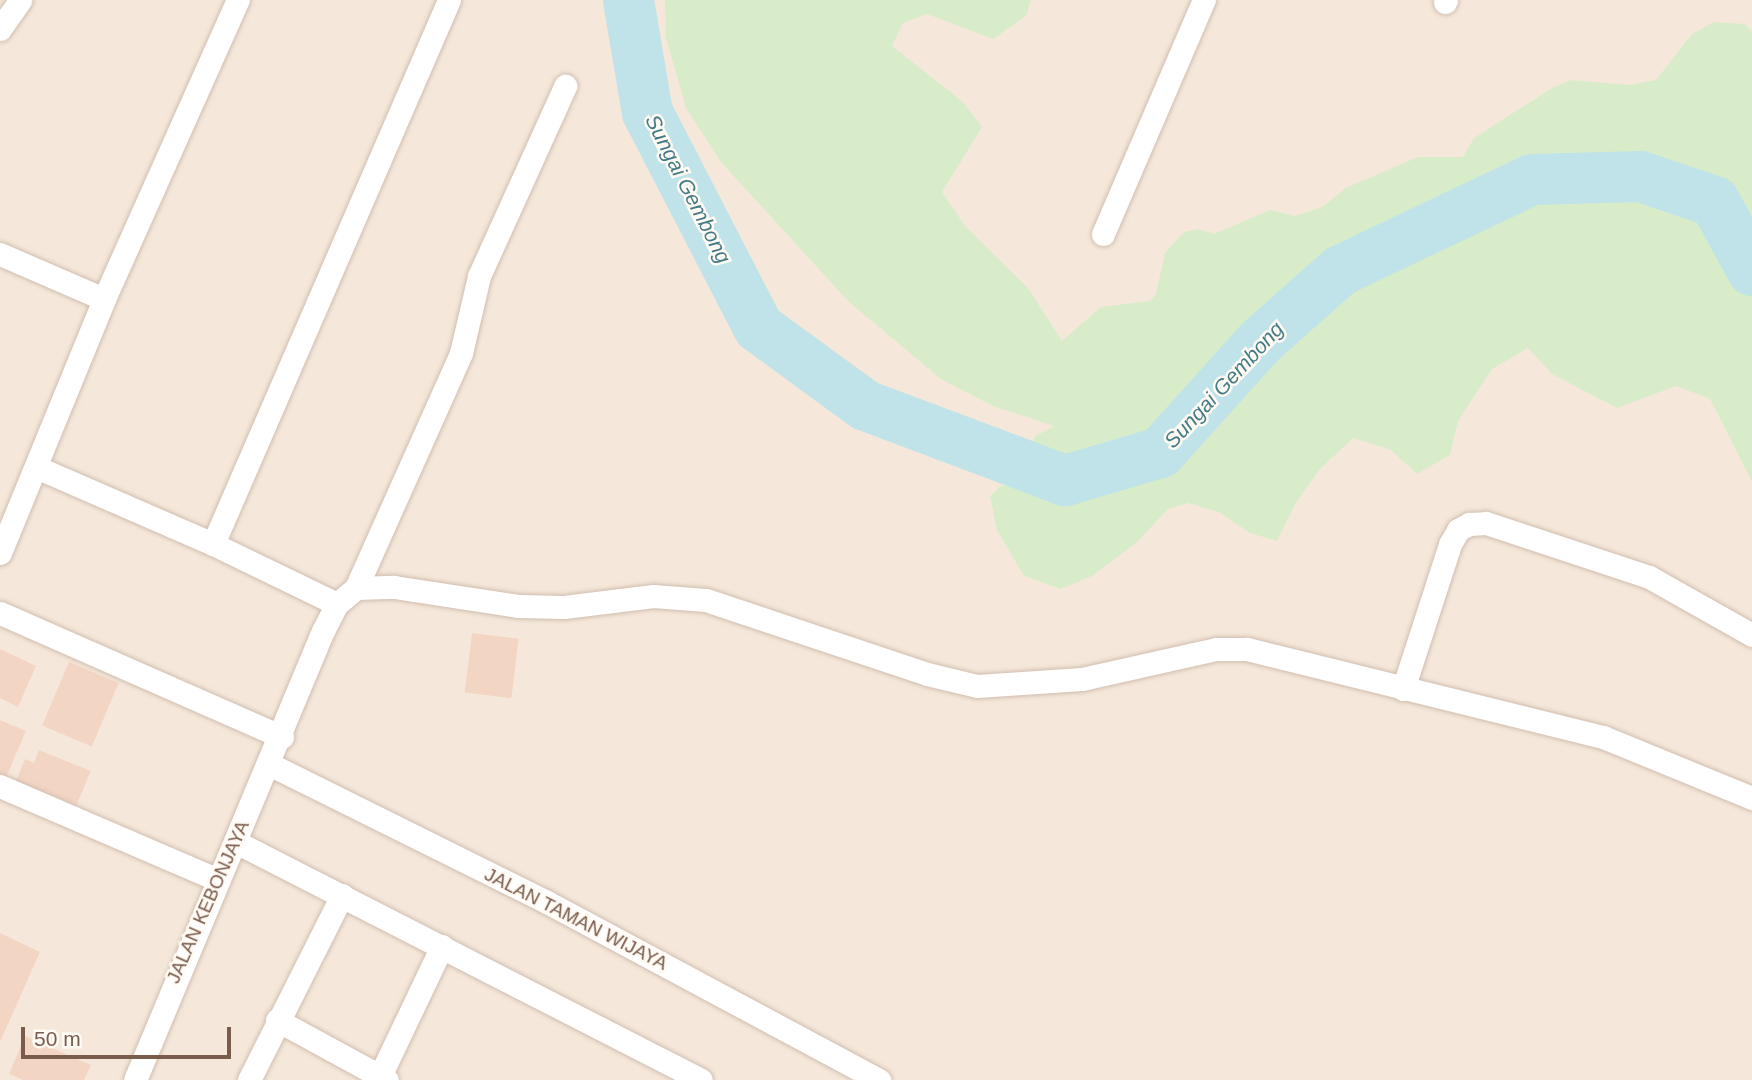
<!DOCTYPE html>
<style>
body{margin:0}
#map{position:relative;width:1752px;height:1080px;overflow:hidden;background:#fdf6ec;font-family:Arial,sans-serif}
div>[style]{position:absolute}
.residential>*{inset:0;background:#f5e8da;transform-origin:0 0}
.green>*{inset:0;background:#d8ecc9}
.river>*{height:51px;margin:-25.5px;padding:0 25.5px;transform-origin:25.5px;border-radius:25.5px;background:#bfe3e8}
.building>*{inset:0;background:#f3d5c3;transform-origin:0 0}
.roads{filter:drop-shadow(0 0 2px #d1beb0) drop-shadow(0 0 2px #d1beb0)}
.street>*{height:23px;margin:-11.5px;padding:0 11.5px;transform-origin:11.5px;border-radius:11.5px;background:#fff}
span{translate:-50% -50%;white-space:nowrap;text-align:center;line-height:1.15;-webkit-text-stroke:5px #fffaf3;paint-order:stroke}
.street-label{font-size:19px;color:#7a5c4d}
.water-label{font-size:21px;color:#437c86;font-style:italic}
.scale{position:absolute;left:21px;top:1027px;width:210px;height:32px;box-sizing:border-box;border:4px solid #7a5c4d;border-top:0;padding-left:9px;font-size:21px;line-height:24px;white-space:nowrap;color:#7a5c4d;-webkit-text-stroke:5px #fffaf3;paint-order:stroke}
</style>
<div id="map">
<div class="residential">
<i style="left:0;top:0;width:1752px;height:1080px"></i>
</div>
<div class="green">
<i style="clip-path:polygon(665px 0,1031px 0,1026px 16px,993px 39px,927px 14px,903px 23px,892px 46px,963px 102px,982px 127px,942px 192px,965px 226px,1028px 288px,1062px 341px,1101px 307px,1150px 301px,1156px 294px,1165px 253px,1184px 232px,1199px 229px,1214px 234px,1270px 210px,1295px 216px,1322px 207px,1346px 188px,1418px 157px,1463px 157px,1474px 138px,1552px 88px,1571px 80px,1629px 85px,1656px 80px,1692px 34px,1714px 22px,1745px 24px,1752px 32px,1752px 481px,1710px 399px,1676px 386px,1617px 408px,1552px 374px,1528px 348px,1492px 369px,1458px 421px,1450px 455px,1417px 474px,1391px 450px,1353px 438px,1320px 469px,1297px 501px,1277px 541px,1250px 533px,1219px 512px,1188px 503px,1168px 509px,1135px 544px,1092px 576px,1061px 589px,1024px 576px,997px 530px,990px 496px,1001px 486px,1024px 483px,1034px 437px,1054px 426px,993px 406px,941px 379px,848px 301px,721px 162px,686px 108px,666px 38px)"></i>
</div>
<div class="river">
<i style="left:628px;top:0;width:114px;rotate:80.4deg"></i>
<i style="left:647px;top:112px;width:242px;rotate:62.7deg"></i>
<i style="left:758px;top:327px;width:132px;rotate:36.1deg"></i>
<i style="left:865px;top:405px;width:214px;rotate:20.6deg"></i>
<i style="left:1065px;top:480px;width:99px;rotate:-16.4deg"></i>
<i style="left:1160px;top:452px;width:149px;rotate:-48deg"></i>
<i style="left:1260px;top:341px;width:107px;rotate:-41.6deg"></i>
<i style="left:1340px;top:270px;width:212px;rotate:-25.4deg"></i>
<i style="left:1532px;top:179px;width:108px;rotate:-1.6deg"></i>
<i style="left:1640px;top:176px;width:78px;rotate:18.7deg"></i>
<i style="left:1714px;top:201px;width:79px;rotate:61.2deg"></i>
</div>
<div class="building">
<i style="left:472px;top:633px;width:47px;height:60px;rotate:7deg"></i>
<i style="clip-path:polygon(0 649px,36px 666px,18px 707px,0 698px)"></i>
<i style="left:69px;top:662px;width:54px;height:69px;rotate:23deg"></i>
<i style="clip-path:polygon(0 720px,26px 731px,4px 782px,0 780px)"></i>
<i style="clip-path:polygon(39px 750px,91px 771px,76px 806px,16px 781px,25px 759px,34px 763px)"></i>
<i style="clip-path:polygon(0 933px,40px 952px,0 1042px)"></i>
<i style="clip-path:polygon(25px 1036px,91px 1065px,84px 1080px,23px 1080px,9px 1074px)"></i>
</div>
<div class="roads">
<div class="street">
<i style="left:1445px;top:2px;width:2px;rotate:-63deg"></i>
<i style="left:0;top:29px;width:35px;rotate:-55deg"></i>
<i style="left:1103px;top:234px;width:255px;rotate:-66.7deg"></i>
<i style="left:0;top:254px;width:113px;rotate:23.4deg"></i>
<i style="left:36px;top:467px;width:193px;rotate:23.5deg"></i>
<i style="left:213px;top:544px;width:138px;rotate:25.8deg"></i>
<i style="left:213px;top:544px;width:593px;rotate:-66.55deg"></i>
<i style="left:0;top:553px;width:274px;rotate:-67.7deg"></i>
<i style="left:104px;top:299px;width:328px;rotate:-65.9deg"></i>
<i style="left:356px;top:588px;width:257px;rotate:-65.9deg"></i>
<i style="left:461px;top:353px;width:79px;rotate:-76.8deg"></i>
<i style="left:479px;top:276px;width:209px;rotate:-65.6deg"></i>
<i style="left:0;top:613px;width:308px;rotate:23.7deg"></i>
<i style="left:1403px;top:689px;width:152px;rotate:-72deg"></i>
<i style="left:1450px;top:544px;width:16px;rotate:-60deg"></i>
<i style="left:1458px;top:530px;width:13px;rotate:-29deg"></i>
<i style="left:1469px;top:524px;width:17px;rotate:-3deg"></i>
<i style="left:1486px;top:523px;width:172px;rotate:18.3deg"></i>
<i style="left:1649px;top:577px;width:118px;rotate:29.4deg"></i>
<i style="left:269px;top:764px;width:310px;rotate:26.4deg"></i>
<i style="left:547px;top:902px;width:377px;rotate:28.2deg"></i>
<i style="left:0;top:786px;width:237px;rotate:23.3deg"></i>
<i style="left:236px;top:842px;width:522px;rotate:27.1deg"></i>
<i style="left:277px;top:1020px;width:125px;rotate:28.6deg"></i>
<i style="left:380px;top:1076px;width:144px;rotate:-64.5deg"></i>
<i style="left:135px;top:1080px;width:487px;rotate:-67.3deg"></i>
<i style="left:323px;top:631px;width:30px;rotate:-63deg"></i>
<i style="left:337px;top:604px;width:25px;rotate:-40deg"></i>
<i style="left:356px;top:588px;width:38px;rotate:-2deg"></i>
<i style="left:394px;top:587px;width:125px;rotate:8.7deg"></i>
<i style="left:518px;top:606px;width:46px;rotate:1.2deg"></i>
<i style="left:564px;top:607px;width:90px;rotate:-7deg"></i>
<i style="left:653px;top:596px;width:53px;rotate:4.3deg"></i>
<i style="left:706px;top:600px;width:233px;rotate:18.5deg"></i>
<i style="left:927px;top:674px;width:51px;rotate:13.5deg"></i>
<i style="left:977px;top:686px;width:105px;rotate:-3.8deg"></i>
<i style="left:1082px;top:679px;width:137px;rotate:-12.6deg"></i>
<i style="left:1216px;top:649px;width:31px"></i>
<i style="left:1247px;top:649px;width:367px;rotate:13.9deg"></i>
<i style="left:1603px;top:737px;width:161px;rotate:22.3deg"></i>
<i style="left:249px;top:1080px;width:207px;rotate:-63.3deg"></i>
</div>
</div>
<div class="street-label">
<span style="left:208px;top:902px;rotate:-66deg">JALAN KEBONJAYA</span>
<span style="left:576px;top:919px;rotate:27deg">JALAN TAMAN WIJAYA</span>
</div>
<div class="water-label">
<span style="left:688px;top:189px;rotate:63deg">Sungai Gembong</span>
<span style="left:1224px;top:385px;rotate:-47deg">Sungai Gembong</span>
</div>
<div class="scale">50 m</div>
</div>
